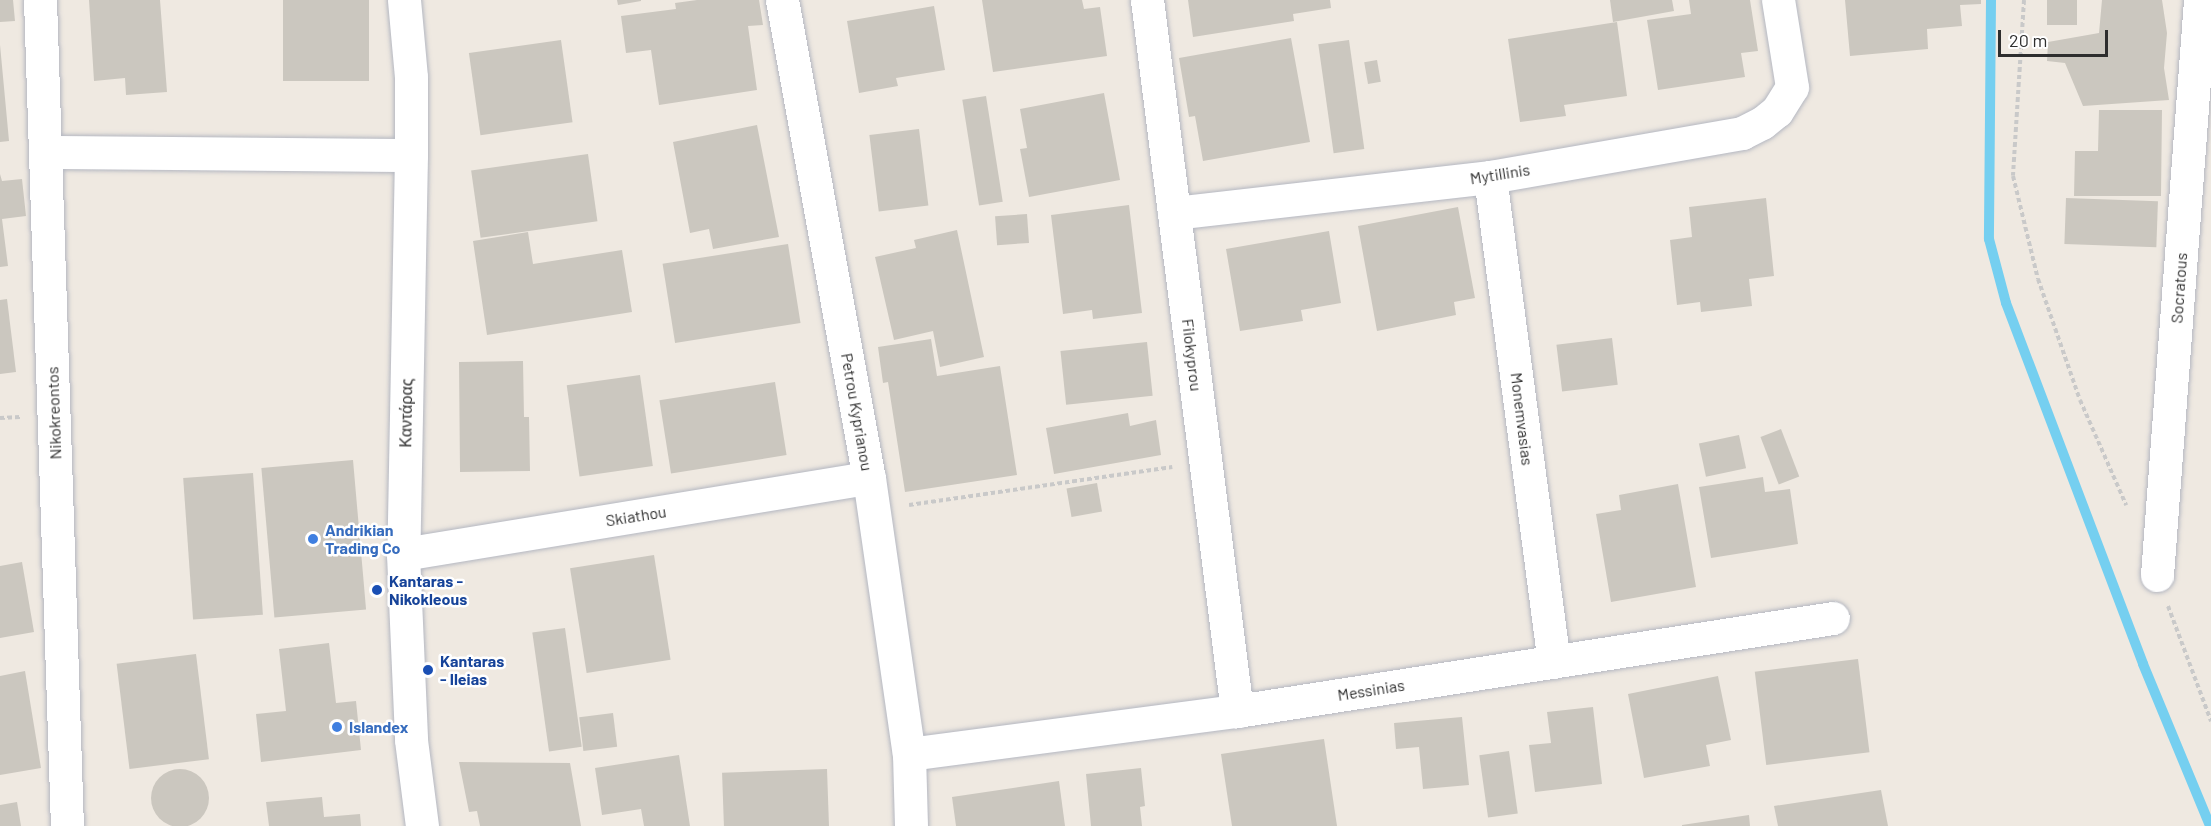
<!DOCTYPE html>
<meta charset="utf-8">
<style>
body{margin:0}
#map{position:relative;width:2211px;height:826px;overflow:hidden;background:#efe9e1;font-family:Barlow,sans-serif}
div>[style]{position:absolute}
.stream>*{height:10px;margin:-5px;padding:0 5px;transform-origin:5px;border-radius:5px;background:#75cff0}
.building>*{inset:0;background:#cbc7bf;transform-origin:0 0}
.round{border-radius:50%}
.path>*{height:4px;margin-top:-2px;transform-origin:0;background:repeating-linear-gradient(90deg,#c9c9c9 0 4.5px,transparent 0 7.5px)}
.roads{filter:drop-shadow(0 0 2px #b4b7c1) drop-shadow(0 0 2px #b4b7c1)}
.minor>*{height:33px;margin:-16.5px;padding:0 16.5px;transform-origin:16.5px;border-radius:16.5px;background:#fff}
.tertiary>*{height:33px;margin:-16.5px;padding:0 16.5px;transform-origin:16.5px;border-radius:16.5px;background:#fff}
.dots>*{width:16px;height:16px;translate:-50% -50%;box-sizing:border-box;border:3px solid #fff;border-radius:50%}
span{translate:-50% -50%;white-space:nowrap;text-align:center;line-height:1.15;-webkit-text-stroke:5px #fff;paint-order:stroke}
.street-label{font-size:16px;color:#2e2e2e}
.shop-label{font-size:16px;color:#366cbe;font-weight:700}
.left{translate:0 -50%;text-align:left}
.transit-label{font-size:16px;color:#164399;font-weight:700}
.scale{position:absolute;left:1998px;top:30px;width:110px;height:27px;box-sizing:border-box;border:3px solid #2e2e2e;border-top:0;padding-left:8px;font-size:18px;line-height:21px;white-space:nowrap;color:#2e2e2e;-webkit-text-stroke:4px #fff;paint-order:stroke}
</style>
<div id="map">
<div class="stream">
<i style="left:1991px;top:0;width:239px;rotate:90.5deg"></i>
<i style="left:1989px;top:239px;width:66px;rotate:75.1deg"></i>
<i style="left:2006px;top:303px;width:386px;rotate:69.2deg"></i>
<i style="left:2143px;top:664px;width:175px;rotate:67.5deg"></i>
</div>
<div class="building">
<i style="clip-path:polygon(0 0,13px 0,15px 21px,0 22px)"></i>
<i style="clip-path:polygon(89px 0,160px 0,167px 92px,126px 95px,125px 78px,94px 81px)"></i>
<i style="left:283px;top:0;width:86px;height:81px"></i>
<i style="clip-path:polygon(617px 0,641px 0,641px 1px,618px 5px)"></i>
<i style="clip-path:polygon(697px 0,759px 0,763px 25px,748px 26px,757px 90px,659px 105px,651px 50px,626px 53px,621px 16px,676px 9px,675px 3px)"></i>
<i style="clip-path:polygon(982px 0,1082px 0,1084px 9px,1100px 7px,1107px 56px,993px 72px)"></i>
<i style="clip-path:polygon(1188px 0,1330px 0,1331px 8px,1293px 14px,1294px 21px,1193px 37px)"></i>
<i style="clip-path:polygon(1610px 0,1672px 0,1674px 11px,1613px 22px)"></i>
<i style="clip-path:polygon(1689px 0,1750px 0,1758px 51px,1741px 53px,1745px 77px,1658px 90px,1647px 20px,1691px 14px)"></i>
<i style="clip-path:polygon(1845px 0,1981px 0,1981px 4px,1960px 5px,1962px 26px,1927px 29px,1928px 49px,1850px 56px)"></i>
<i style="left:2047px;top:0;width:30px;height:25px"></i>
<i style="clip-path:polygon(2102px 0,2162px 0,2167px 33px,2164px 68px,2169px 100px,2083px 106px,2065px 63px,2047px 61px,2048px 42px,2099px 33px)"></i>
<i style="clip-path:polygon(934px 6px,945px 70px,896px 78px,898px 86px,859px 93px,847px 21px)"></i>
<i style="clip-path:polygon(1617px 22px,1627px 96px,1564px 105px,1566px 116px,1520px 122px,1508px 39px)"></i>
<i style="clip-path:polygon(1291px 38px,1310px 142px,1203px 161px,1195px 116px,1189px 117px,1179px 58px)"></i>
<i style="left:561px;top:40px;width:83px;height:93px;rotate:82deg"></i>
<i style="left:1349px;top:40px;width:110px;height:31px;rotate:82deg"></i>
<i style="clip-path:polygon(0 45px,9px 141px,0 142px)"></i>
<i style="left:1377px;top:60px;width:22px;height:13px;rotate:80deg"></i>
<i style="clip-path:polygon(1104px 93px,1120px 180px,1029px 197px,1020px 149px,1027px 148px,1020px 109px)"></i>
<i style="left:986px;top:96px;width:107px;height:24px;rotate:81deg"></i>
<i style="clip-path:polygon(2099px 110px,2162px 110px,2161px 196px,2074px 196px,2075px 151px,2098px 151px)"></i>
<i style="clip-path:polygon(757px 125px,779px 237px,713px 249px,709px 229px,690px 233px,673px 142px)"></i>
<i style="left:919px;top:129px;width:77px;height:50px;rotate:83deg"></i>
<i style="left:588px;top:154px;width:68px;height:118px;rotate:82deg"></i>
<i style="clip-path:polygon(0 174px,2px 181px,22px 179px,26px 216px,2px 219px,8px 266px,0 267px)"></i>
<i style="clip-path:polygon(1766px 198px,1774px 276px,1749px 279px,1752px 306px,1701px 312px,1700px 302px,1677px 305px,1670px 240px,1692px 237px,1689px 207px)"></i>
<i style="left:2066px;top:198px;width:92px;height:46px;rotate:2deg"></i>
<i style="clip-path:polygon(1129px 205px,1142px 313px,1093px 319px,1092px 310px,1063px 314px,1051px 215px)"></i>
<i style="clip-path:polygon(1458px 207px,1475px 298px,1454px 302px,1456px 315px,1377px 331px,1358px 226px)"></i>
<i style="left:1027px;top:214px;width:29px;height:32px;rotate:86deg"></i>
<i style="clip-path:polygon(957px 230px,984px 357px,940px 367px,933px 331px,894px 340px,875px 257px,916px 248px,914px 240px)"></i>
<i style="clip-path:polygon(1329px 231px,1341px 303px,1301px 310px,1303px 321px,1240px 331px,1226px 249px)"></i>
<i style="clip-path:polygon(528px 232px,533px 264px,622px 250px,632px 312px,487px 335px,473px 241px)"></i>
<i style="left:788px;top:244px;width:80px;height:127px;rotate:81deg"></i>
<i style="clip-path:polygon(7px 299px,16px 372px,0 374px,0 300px)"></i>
<i style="left:1612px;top:338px;width:47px;height:56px;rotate:83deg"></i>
<i style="clip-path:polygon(931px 339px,937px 376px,1000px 366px,1017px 475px,905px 492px,888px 382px,883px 383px,878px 347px)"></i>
<i style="left:1147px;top:342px;width:54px;height:87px;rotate:84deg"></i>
<i style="clip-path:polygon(523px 361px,524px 417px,529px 417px,530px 471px,460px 472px,459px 362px)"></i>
<i style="left:640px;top:375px;width:92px;height:74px;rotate:82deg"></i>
<i style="left:775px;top:382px;width:74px;height:117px;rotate:81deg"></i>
<i style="clip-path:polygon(1128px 413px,1130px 426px,1156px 420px,1161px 455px,1054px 474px,1046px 428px)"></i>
<i style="left:1781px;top:429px;width:51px;height:22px;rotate:69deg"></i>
<i style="left:1739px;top:435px;width:34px;height:41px;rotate:78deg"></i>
<i style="left:353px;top:460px;width:150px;height:92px;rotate:85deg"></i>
<i style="left:253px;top:473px;width:142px;height:70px;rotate:86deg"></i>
<i style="clip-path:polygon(1763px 477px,1765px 492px,1790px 489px,1798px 544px,1711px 558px,1699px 487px)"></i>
<i style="left:1097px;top:483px;width:29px;height:31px;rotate:80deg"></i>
<i style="clip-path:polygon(1678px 484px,1696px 587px,1611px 602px,1596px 514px,1621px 510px,1619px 495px)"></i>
<i style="left:654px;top:555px;width:106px;height:85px;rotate:81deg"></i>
<i style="clip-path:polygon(22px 562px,34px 632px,0 638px,0 566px)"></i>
<i style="left:565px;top:628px;width:120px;height:33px;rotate:82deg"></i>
<i style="clip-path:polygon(329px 643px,336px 703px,356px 701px,361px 750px,261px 762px,256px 714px,286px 711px,279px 649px)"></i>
<i style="left:196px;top:654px;width:106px;height:80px;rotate:83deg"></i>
<i style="left:1858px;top:659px;width:94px;height:104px;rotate:83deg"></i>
<i style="clip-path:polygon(25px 671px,41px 768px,0 775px,0 676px)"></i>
<i style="clip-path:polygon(1718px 676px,1731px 740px,1706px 745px,1710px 766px,1644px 778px,1628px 694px)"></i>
<i style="clip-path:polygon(1593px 707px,1602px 784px,1535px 792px,1529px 745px,1551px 743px,1547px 712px)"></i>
<i style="left:613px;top:713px;width:34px;height:34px;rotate:83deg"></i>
<i style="clip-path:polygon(1462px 717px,1469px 785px,1423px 789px,1419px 747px,1396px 749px,1394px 723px)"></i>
<i style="clip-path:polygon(1324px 739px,1337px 826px,1232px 826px,1221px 754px)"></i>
<i style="left:1509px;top:751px;width:63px;height:30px;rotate:82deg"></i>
<i style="clip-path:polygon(679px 755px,690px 826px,644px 826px,641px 809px,602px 815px,595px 768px)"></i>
<i style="clip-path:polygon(459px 762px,570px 763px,581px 826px,480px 826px,477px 811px,469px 812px)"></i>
<i style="clip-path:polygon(1141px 768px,1145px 806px,1140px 807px,1142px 826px,1091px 826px,1086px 774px)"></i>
<i class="round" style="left:151px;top:769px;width:58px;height:58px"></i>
<i style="left:827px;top:769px;width:57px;height:105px;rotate:88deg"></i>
<i style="clip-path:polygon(1059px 781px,1065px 826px,956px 826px,952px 797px)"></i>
<i style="clip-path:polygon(1881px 790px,1888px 826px,1778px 826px,1774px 806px)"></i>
<i style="clip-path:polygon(322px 797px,324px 817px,360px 814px,361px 826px,269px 826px,266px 802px)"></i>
<i style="clip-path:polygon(17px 802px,21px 826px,0 826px,0 805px)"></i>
<i style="clip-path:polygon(1749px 815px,1750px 826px,1682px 826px,1682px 825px)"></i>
</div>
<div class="path">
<i style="left:2024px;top:0;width:176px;rotate:93.6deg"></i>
<i style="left:2013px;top:176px;width:106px;rotate:76.4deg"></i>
<i style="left:2038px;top:279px;width:128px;rotate:70.9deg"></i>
<i style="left:2080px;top:400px;width:115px;rotate:66.3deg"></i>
<i style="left:0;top:418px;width:20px;rotate:-3deg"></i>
<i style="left:909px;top:505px;width:266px;rotate:-8.2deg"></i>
<i style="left:2168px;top:606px;width:123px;rotate:69.5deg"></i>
</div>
<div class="roads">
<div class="minor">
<i style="left:40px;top:0;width:826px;rotate:88.13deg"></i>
<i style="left:782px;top:0;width:486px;rotate:79.7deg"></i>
<i style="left:869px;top:478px;width:279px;rotate:81.8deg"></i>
<i style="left:909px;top:754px;width:72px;rotate:88.4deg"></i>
<i style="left:1147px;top:0;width:717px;rotate:82.79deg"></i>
<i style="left:46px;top:152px;width:365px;rotate:0.5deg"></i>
<i style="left:1490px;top:177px;width:489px;rotate:82.5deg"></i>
<i style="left:1174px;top:213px;width:318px;rotate:-6.5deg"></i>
<i style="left:1490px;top:177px;width:256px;rotate:-9.9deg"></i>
<i style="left:1742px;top:133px;width:22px;rotate:-27deg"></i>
<i style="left:1762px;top:123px;width:19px;rotate:-39deg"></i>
<i style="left:1777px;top:111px;width:28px;rotate:-58deg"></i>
<i style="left:1792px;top:87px;width:88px;rotate:-99.1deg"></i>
<i style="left:403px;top:554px;width:472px;rotate:-9.3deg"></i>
<i style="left:2157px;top:575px;width:577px;rotate:-85.72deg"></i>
<i style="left:909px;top:754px;width:331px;rotate:-7.5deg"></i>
<i style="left:1237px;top:711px;width:603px;rotate:-8.87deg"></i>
</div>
<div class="tertiary">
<i style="left:404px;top:0;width:77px;rotate:84.8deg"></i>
<i style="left:411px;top:77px;width:78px;rotate:90deg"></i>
<i style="left:411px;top:155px;width:399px;rotate:91.1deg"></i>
<i style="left:403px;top:554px;width:186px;rotate:87.5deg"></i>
<i style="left:411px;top:740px;width:87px;rotate:82.7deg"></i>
</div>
</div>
<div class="dots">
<i style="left:313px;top:539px;background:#3f7fe0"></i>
<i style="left:377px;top:590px;background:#1a4fb4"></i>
<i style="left:428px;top:670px;background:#1a4fb4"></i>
<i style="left:337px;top:727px;background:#3f7fe0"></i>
</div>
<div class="street-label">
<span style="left:1500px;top:174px;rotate:-9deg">Mytillinis</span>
<span style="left:2179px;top:288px;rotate:-86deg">Socratous</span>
<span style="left:1192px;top:355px;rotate:83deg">Filokyprou</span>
<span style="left:857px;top:412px;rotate:80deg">Petrou Kyprianou</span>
<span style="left:54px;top:413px;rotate:-92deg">Nikokreontos</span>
<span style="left:406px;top:413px;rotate:-89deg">Καντάρας</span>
<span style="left:1522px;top:419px;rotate:83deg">Monemvasias</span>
<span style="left:636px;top:516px;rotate:-9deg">Skiathou</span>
<span style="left:1371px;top:690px;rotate:-9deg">Messinias</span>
</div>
<div class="shop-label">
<span class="left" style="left:325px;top:539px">Andrikian<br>Trading Co</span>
<span class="left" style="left:349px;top:727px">Islandex</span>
</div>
<div class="transit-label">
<span class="left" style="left:389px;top:590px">Kantaras -<br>Nikokleous</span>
<span class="left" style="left:440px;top:670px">Kantaras<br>- Ileias</span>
</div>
<div class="scale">20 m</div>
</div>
